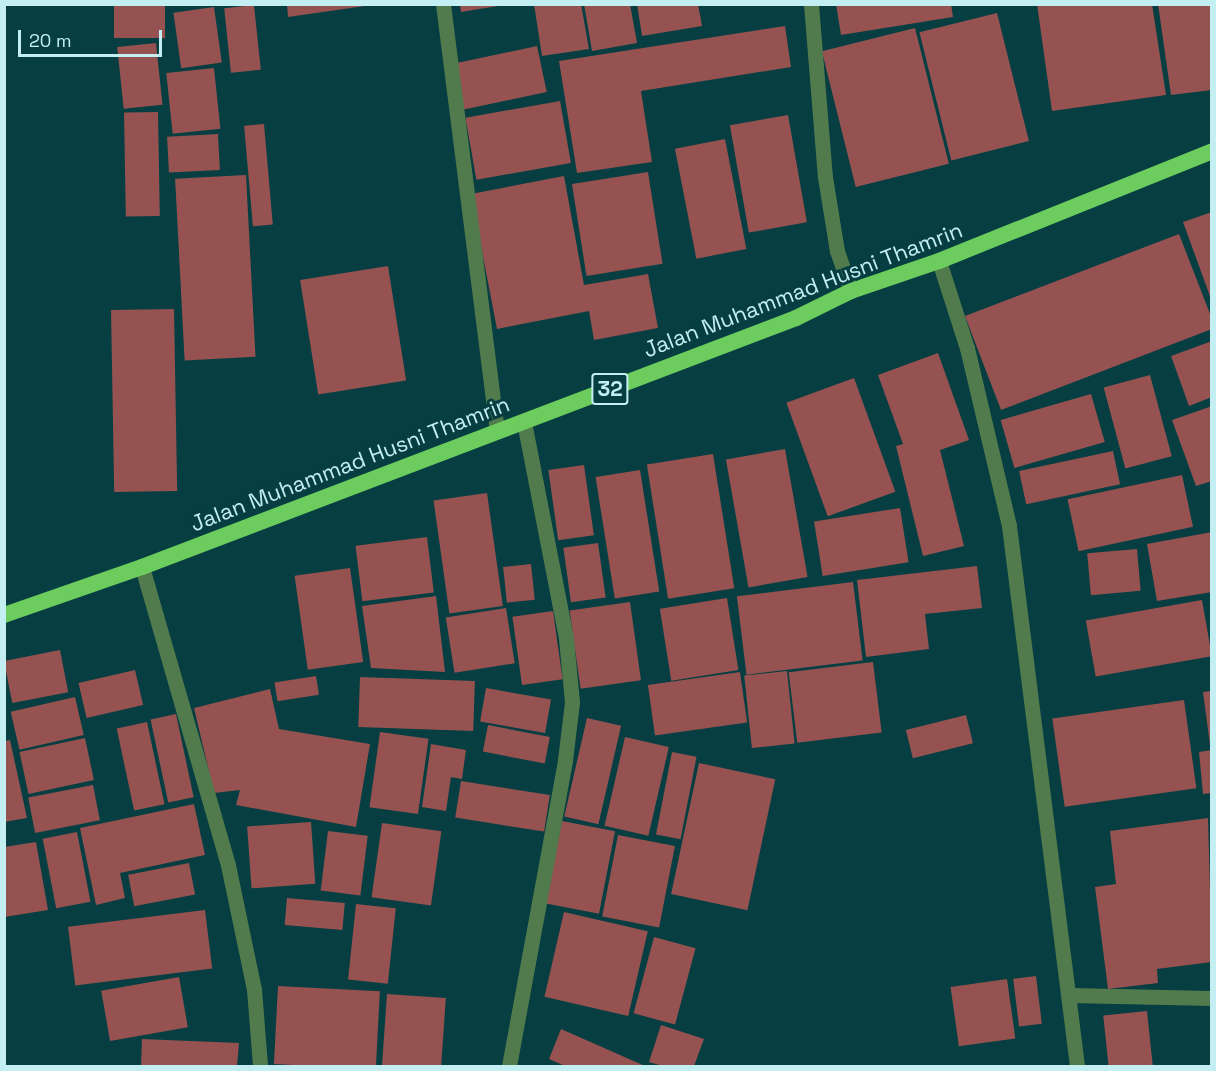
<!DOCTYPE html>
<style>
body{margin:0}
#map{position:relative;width:1216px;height:1071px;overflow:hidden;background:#063e41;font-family:"Space Grotesk",sans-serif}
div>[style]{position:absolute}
.building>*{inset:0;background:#955251;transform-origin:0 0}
.minor>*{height:15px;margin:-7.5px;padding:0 7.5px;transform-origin:7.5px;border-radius:7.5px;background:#527b4d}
.trunk>*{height:16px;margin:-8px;padding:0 8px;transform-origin:8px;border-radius:8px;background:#6ccc5e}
span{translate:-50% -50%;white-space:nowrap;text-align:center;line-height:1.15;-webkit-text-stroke:6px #063e41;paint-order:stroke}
.shield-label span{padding:2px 4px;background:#063e41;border:2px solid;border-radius:4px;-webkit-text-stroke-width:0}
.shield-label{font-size:21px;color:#c4eff2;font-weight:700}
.street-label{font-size:22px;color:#c4eff2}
.frame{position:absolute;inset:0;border:6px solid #c4eff2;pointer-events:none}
.scale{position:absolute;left:18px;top:30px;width:144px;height:27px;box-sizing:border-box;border:3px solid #c4eff2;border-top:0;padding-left:8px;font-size:18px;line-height:21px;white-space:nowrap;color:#c4eff2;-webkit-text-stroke:4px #063e41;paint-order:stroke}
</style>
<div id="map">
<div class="building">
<i style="left:114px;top:4px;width:51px;height:34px"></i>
<i style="clip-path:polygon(287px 4px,365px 4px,365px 6px,288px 17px)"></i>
<i style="clip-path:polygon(460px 4px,497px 4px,498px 6px,461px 12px)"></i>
<i style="clip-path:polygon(534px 4px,581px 4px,589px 49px,542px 56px)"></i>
<i style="clip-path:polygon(584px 4px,630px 4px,637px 43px,592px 51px)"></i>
<i style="clip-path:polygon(637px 4px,698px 4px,702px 26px,642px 36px)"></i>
<i style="clip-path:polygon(836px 4px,951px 4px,953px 17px,841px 35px)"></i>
<i style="clip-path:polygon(1037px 4px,1152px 4px,1166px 95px,1052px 111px)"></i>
<i style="clip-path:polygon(1158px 4px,1212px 4px,1212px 90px,1171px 95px)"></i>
<i style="left:254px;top:5px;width:65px;height:30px;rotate:84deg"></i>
<i style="left:214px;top:7px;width:56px;height:41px;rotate:82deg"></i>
<i style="left:997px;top:13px;width:132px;height:80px;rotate:76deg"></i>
<i style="clip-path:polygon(785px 26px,791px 67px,641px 91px,652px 162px,577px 173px,559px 61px)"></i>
<i style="left:915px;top:28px;width:140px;height:96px;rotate:76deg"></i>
<i style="left:156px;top:43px;width:62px;height:39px;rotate:84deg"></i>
<i style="left:537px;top:46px;width:47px;height:87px;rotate:78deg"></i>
<i style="left:214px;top:68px;width:61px;height:48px;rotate:84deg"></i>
<i style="left:560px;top:101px;width:63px;height:96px;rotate:80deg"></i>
<i style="left:158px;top:112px;width:104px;height:34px;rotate:89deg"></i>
<i style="left:788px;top:115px;width:109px;height:59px;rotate:80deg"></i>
<i style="left:264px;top:124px;width:101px;height:20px;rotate:85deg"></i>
<i style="left:218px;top:134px;width:36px;height:51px;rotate:87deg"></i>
<i style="left:725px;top:139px;width:112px;height:51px;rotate:79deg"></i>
<i style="left:648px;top:172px;width:93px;height:77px;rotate:81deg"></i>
<i style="left:246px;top:175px;width:182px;height:71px;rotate:87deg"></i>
<i style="clip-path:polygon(564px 176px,584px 285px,648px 274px,658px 328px,594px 340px,589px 311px,497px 329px,471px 194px)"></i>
<i style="clip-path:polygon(1212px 212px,1212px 299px,1211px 299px,1183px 222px)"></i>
<i style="clip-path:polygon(1179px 234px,1212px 319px,1212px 329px,1001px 410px,965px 316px)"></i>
<i style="left:388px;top:266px;width:116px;height:89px;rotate:81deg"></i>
<i style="left:174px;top:309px;width:182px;height:63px;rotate:89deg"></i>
<i style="clip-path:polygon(1212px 341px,1212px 397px,1189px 406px,1171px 356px)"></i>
<i style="clip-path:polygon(938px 353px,969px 440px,940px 450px,964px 546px,923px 556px,896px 446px,903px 444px,878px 375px)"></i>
<i style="left:1150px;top:375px;width:84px;height:48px;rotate:75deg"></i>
<i style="left:854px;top:378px;width:121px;height:72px;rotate:70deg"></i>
<i style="left:1091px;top:394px;width:50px;height:94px;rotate:74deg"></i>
<i style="clip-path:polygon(1212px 406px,1212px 481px,1196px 486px,1172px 420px)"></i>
<i style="left:785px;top:449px;width:130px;height:60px;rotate:80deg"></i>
<i style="left:1113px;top:451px;width:34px;height:96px;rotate:78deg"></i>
<i style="left:713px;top:454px;width:136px;height:67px;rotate:81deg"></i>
<i style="left:584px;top:465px;width:71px;height:36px;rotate:82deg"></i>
<i style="left:640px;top:470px;width:123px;height:45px;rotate:81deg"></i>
<i style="left:1182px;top:475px;width:53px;height:117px;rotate:78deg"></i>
<i style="left:487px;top:493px;width:114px;height:54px;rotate:82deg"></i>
<i style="left:900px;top:508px;width:55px;height:87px;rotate:81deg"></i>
<i style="clip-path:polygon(1212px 532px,1212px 592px,1157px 601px,1147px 544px)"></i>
<i style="left:427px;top:537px;width:56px;height:72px;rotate:83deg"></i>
<i style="left:598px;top:543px;width:55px;height:35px;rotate:82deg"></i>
<i style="left:1137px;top:549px;width:42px;height:50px;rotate:85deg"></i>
<i style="left:531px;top:564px;width:36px;height:28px;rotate:84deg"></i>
<i style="clip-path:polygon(977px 566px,982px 608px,925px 614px,929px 649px,866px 657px,857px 580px)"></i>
<i style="left:350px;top:568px;width:95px;height:56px;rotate:82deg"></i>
<i style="left:853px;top:582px;width:79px;height:117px;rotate:83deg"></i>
<i style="clip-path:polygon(436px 596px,445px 672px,371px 668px,362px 606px)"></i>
<i style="left:727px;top:598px;width:73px;height:68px;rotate:81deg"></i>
<i style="left:1202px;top:600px;width:57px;height:118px;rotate:80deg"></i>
<i style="left:630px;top:602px;width:79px;height:61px;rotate:82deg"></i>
<i style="left:506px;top:608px;width:56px;height:61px;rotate:81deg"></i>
<i style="left:553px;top:611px;width:69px;height:41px;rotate:82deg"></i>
<i style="left:60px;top:650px;width:43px;height:57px;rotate:79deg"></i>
<i style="left:873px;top:662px;width:71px;height:85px;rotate:83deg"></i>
<i style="left:135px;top:670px;width:36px;height:58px;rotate:77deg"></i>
<i style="left:787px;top:671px;width:73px;height:43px;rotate:84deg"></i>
<i style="left:740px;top:672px;width:51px;height:93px;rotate:82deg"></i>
<i style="left:316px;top:676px;width:19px;height:42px;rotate:81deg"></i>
<i style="left:360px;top:677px;width:115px;height:50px;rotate:2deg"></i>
<i style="left:486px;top:688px;width:66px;height:34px;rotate:10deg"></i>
<i style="clip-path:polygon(270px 689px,279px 729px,370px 744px,356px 827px,236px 805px,240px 790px,214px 793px,194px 708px)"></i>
<i style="clip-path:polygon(1212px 691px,1212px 745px,1210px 745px,1203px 692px)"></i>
<i style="left:75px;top:697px;width:39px;height:66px;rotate:77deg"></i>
<i style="left:1184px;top:700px;width:89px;height:133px;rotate:82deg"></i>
<i style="left:176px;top:714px;width:85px;height:26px;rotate:78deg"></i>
<i style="left:966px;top:715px;width:29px;height:62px;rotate:76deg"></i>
<i style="left:587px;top:718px;width:35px;height:101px;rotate:13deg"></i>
<i style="left:147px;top:722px;width:84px;height:31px;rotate:78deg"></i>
<i style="left:488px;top:725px;width:63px;height:27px;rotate:11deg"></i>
<i style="left:380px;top:732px;width:49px;height:76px;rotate:8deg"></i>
<i style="left:625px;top:737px;width:45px;height:91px;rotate:13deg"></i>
<i style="left:85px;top:738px;width:43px;height:67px;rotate:78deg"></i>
<i style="clip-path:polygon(10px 740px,27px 818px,4px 822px,4px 741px)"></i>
<i style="clip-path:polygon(431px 744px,466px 750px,462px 779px,451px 777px,446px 811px,422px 807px)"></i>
<i style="clip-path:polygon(1212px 750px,1212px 793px,1203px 794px,1199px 752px)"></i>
<i style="left:672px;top:752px;width:25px;height:84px;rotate:11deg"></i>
<i style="left:699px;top:763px;width:78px;height:134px;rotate:12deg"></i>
<i style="left:461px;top:781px;width:90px;height:37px;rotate:9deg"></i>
<i style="left:93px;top:785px;width:36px;height:66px;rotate:79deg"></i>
<i style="clip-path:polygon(194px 804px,205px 855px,120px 873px,125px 898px,96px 905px,80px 828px)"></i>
<i style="clip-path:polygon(1208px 818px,1212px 962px,1157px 969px,1158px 983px,1108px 989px,1095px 887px,1116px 884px,1110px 831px)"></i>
<i style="left:562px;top:821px;width:54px;height:84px;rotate:11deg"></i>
<i style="left:311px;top:822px;width:62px;height:64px;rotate:86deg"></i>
<i style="left:382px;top:823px;width:60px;height:75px;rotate:8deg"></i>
<i style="left:328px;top:831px;width:40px;height:60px;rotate:7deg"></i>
<i style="left:77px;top:832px;width:71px;height:35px;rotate:79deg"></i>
<i style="left:618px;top:835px;width:58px;height:83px;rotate:11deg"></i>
<i style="clip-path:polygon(36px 842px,48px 910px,4px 917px,4px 847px)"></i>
<i style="left:189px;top:863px;width:32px;height:62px;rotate:79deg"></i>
<i style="left:287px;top:898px;width:58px;height:27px;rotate:5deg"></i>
<i style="left:356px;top:904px;width:40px;height:76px;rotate:6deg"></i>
<i style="left:205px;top:910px;width:59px;height:138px;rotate:83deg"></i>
<i style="left:564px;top:912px;width:86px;height:87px;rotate:13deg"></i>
<i style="left:654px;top:937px;width:43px;height:79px;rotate:15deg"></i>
<i style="left:1036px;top:976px;width:48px;height:23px;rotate:83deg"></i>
<i style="left:179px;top:977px;width:51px;height:79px;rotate:80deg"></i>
<i style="left:1007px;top:979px;width:60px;height:57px;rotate:82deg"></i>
<i style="left:278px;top:986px;width:102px;height:78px;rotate:3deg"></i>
<i style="left:387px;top:994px;width:59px;height:72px;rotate:4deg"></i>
<i style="left:1147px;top:1011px;width:55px;height:44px;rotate:84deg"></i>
<i style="clip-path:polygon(661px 1025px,704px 1039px,694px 1066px,663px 1066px,649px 1062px)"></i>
<i style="clip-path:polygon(561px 1029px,645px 1066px,565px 1066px,549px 1059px)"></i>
<i style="clip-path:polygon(142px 1039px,239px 1043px,237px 1066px,141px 1066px)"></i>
</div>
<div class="minor">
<i style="left:443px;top:4px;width:430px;rotate:82.8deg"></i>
<i style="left:811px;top:4px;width:174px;rotate:85.4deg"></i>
<i style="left:825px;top:177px;width:75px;rotate:80.8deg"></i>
<i style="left:837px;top:251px;width:42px;rotate:70.7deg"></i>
<i style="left:939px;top:261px;width:91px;rotate:72.2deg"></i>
<i style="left:967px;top:348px;width:183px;rotate:76.7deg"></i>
<i style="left:1009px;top:526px;width:544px;rotate:82.82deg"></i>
<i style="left:142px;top:567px;width:310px;rotate:73.9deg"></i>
<i style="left:228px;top:865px;width:127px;rotate:78.2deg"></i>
<i style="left:254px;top:989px;width:77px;rotate:85.5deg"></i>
<i style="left:1068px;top:995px;width:144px;rotate:1.2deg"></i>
<i style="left:509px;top:1066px;width:311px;rotate:-79.6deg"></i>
<i style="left:565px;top:760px;width:58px;rotate:-83.1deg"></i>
<i style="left:572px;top:702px;width:64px;rotate:-95.4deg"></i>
<i style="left:566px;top:638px;width:220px;rotate:-101deg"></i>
</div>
<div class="trunk">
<i style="left:4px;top:615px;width:146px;rotate:-19.2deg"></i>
<i style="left:142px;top:567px;width:700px;rotate:-20.84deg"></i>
<i style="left:796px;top:318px;width:61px;rotate:-26.1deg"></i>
<i style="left:851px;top:291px;width:93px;rotate:-18.8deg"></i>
<i style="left:939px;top:261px;width:294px;rotate:-21.9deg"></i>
</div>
<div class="shield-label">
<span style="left:610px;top:389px">32</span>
</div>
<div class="street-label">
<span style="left:803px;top:290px;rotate:-21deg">Jalan Muhammad Husni Thamrin</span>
<span style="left:350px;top:464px;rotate:-21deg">Jalan Muhammad Husni Thamrin</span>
</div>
<div class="frame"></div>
<div class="scale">20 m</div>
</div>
